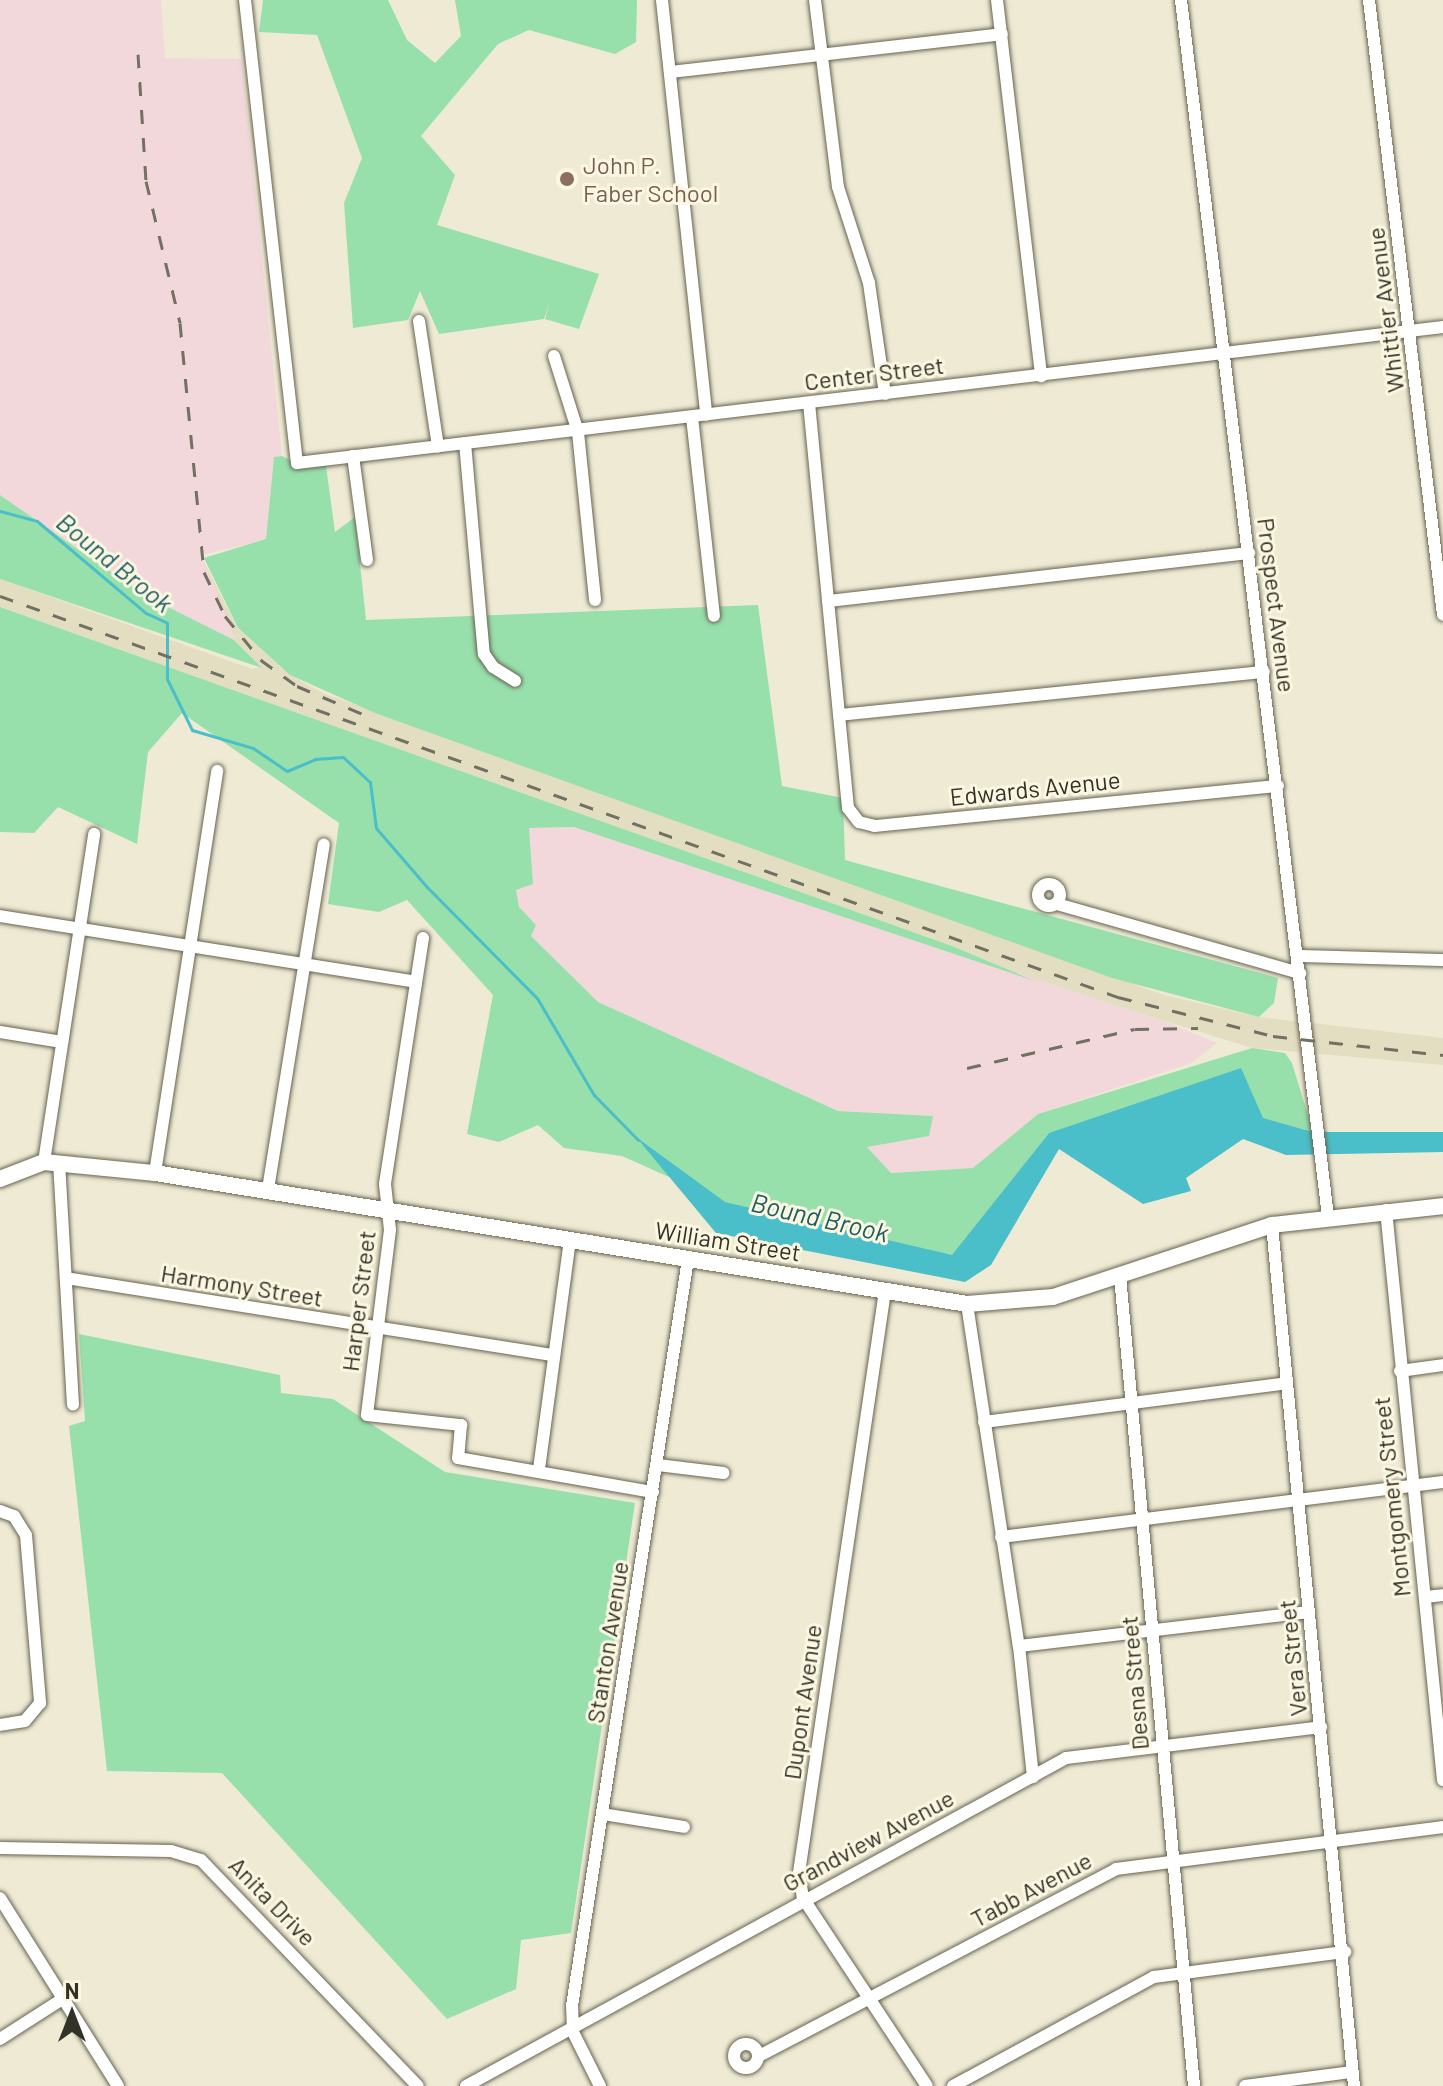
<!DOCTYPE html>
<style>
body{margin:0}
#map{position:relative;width:1443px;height:2086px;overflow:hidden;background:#eeead4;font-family:Barlow,sans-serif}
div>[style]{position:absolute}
.built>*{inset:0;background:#e3dec2}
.industrial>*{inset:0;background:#f2d8db}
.green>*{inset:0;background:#97e0ac}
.water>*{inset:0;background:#4abec9}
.stream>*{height:3px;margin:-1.5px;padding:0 1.5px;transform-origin:1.5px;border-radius:1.5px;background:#4abec9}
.roads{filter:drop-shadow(0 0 2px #666350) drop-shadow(0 0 2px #666350)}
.street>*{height:12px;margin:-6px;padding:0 6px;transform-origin:6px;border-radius:6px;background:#fff}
.street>.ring{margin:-6px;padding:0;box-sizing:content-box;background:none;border:12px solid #fff;border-radius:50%}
.secondary>*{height:16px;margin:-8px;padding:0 8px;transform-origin:8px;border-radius:8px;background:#fff}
.rail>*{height:3px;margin-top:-1.5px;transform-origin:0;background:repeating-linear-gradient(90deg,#727063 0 14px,transparent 0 28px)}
.dots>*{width:22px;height:22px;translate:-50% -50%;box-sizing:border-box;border:4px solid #fbf7e1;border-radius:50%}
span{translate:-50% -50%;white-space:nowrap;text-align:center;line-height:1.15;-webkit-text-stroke:6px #fbf7e1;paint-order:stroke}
.education-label{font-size:24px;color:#785e54}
.left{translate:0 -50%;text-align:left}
.street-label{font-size:24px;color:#333229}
.water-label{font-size:26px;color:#1c5d63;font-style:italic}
.north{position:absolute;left:32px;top:1974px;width:80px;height:80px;-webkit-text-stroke:6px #fbf7e1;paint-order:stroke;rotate:0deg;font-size:22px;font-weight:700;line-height:32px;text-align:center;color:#333229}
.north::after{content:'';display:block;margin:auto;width:28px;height:36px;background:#333229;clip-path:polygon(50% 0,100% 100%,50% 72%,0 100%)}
</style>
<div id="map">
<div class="built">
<i style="clip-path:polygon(199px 552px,238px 629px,290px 675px,323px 693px,1164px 995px,1259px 1017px,1443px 1038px,1443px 1065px,1252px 1048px,1035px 981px,952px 946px,0 607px,0 579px,252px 669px,261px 667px,234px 640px)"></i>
</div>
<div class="industrial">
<i style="clip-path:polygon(0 0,161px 0,165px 58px,242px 59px,282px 456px,274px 457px,266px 540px,201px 555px,236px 642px,144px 595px,0 495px)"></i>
<i style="clip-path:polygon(574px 827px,1166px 1022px,1217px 1043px,1191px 1063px,1038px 1114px,973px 1168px,891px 1173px,866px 1147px,928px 1136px,933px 1116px,838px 1111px,598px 1002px,531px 936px,536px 925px,519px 907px,516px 890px,533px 883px,529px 828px)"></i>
</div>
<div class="green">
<i style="clip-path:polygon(263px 0,388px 0,407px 40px,435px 63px,461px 36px,455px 0,637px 0,636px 42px,615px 54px,529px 30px,498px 44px,421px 136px,455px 175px,437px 225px,599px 274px,579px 329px,545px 319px,550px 301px,544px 319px,439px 334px,420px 291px,408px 320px,353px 328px,344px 203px,362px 158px,317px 35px,259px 32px)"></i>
<i style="clip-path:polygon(282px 456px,300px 465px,326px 466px,335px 532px,355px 517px,366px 620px,758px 605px,782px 786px,843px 798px,845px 860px,1278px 978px,1274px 1003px,1259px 1017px,1112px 978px,375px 713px,290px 675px,238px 628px,204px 558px,266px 539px,274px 457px)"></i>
<i style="clip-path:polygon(0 495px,144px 595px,234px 640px,262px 668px,0 579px)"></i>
<i style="clip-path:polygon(0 607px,952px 946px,1035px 981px,574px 827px,529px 828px,533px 884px,516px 890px,519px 907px,536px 925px,531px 936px,598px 1002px,838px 1111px,933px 1116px,929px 1136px,867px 1147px,891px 1173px,973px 1168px,1038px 1114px,1252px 1048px,1285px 1053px,1292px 1063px,1313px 1132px,1262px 1118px,1049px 1133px,952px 1256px,725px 1202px,622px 1156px,564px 1148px,538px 1125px,499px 1142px,467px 1134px,493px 995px,407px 900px,379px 912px,328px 904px,339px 823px,182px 713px,148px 752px,137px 844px,58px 807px,34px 833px,0 832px)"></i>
<i style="clip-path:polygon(79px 1334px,280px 1375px,281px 1393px,333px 1399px,445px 1472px,635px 1503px,571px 1933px,521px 1940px,516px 1989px,447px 2019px,222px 1773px,107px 1771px,69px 1426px,85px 1421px)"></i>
</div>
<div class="water">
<i style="clip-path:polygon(1241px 1068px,1263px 1118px,1313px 1132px,1443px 1132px,1443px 1152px,1286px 1155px,1243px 1139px,1186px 1178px,1191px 1191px,1143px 1204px,1059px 1149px,991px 1265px,965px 1282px,716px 1233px,636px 1137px,725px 1202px,952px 1255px,1049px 1133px)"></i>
</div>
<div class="stream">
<i style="left:0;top:511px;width:38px;rotate:15deg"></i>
<i style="left:37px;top:521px;width:143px;rotate:40.2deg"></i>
<i style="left:146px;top:613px;width:23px;rotate:25deg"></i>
<i style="left:167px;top:623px;width:56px;rotate:90deg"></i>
<i style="left:167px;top:679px;width:57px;rotate:63.9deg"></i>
<i style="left:192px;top:730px;width:64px;rotate:16.4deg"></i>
<i style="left:253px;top:748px;width:41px;rotate:34.1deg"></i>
<i style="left:287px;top:771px;width:30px;rotate:-23deg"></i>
<i style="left:315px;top:759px;width:28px;rotate:-4deg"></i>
<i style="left:343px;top:757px;width:37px;rotate:43deg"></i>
<i style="left:370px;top:782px;width:46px;rotate:82.6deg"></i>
<i style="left:376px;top:828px;width:78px;rotate:49.2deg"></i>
<i style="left:427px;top:887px;width:156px;rotate:45.3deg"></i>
<i style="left:537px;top:998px;width:113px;rotate:59.6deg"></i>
<i style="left:594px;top:1095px;width:63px;rotate:45.6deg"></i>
</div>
<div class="roads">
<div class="street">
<i style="left:245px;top:0;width:466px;rotate:83.6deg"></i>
<i style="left:297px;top:463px;width:1154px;rotate:-6.77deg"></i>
<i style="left:662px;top:0;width:417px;rotate:83.9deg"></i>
<i style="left:815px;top:0;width:188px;rotate:83deg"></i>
<i style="left:838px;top:187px;width:101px;rotate:72.1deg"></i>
<i style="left:869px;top:283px;width:112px;rotate:81.8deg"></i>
<i style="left:997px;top:0;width:379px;rotate:83.3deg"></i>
<i style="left:1181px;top:0;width:1225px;rotate:83.11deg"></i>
<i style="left:1369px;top:0;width:619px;rotate:83.14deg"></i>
<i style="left:670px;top:72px;width:334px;rotate:-6.5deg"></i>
<i style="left:419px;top:321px;width:127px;rotate:81.4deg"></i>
<i style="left:554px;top:356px;width:80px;rotate:72.5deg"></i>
<i style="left:578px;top:432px;width:169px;rotate:84.2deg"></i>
<i style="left:809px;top:403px;width:407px;rotate:84.5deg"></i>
<i style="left:848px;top:808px;width:18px;rotate:52deg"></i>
<i style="left:859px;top:822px;width:16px;rotate:14deg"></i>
<i style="left:875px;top:826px;width:405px;rotate:-5.7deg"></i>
<i style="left:692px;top:417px;width:200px;rotate:83.7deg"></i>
<i style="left:465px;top:443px;width:212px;rotate:84.9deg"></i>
<i style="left:484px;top:654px;width:16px;rotate:55deg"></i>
<i style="left:493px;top:667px;width:26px;rotate:32deg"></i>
<i style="left:353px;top:456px;width:105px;rotate:82.3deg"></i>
<i style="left:828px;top:601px;width:424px;rotate:-6.5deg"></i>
<i style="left:839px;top:715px;width:427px;rotate:-5.8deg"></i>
<i class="ring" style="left:1038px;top:884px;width:10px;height:10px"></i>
<i style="left:1057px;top:904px;width:253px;rotate:15.9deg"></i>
<i style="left:0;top:916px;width:421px;rotate:9deg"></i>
<i style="left:423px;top:938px;width:249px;rotate:98.8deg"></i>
<i style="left:385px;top:1184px;width:46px;rotate:83.8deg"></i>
<i style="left:390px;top:1230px;width:186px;rotate:97.1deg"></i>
<i style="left:367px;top:1415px;width:95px;rotate:6.1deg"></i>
<i style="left:461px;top:1425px;width:33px;rotate:95deg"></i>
<i style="left:458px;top:1458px;width:198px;rotate:9.9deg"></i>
<i style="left:1299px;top:956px;width:144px;rotate:1.6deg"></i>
<i style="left:0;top:1032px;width:63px;rotate:9.2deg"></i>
<i style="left:44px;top:1162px;width:332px;rotate:-81.3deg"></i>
<i style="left:59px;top:1162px;width:243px;rotate:86.7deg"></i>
<i style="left:155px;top:1173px;width:407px;rotate:-81.2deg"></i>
<i style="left:268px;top:1189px;width:349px;rotate:-80.8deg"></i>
<i style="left:1386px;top:1210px;width:573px;rotate:84.29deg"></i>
<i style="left:1272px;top:1225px;width:865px;rotate:84.56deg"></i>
<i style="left:1120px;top:1276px;width:813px;rotate:84.78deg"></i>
<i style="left:66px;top:1278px;width:494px;rotate:9deg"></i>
<i style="left:885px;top:1291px;width:588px;rotate:98.41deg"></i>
<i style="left:799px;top:1873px;width:25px;rotate:81deg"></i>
<i style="left:803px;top:1898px;width:225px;rotate:56.6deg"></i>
<i style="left:967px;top:1304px;width:346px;rotate:81.4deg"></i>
<i style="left:1019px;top:1646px;width:132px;rotate:83.9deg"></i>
<i style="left:1400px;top:1371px;width:43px;rotate:-7.9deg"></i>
<i style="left:984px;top:1422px;width:305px;rotate:-7.3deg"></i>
<i style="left:658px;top:1465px;width:66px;rotate:6.9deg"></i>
<i style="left:539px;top:1469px;width:231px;rotate:-82.3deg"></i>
<i style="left:0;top:1511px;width:15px;rotate:20deg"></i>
<i style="left:14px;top:1516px;width:22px;rotate:58deg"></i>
<i style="left:26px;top:1535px;width:169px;rotate:85.2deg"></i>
<i style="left:40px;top:1703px;width:23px;rotate:130deg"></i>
<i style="left:25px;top:1721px;width:25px;rotate:171deg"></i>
<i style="left:1001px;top:1537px;width:445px;rotate:-7.1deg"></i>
<i style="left:1425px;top:1597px;width:18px;rotate:-6deg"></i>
<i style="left:1019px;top:1646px;width:292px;rotate:-6.7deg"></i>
<i style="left:603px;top:1814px;width:82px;rotate:9.1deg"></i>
<i style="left:0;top:1848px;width:171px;rotate:1deg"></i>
<i style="left:171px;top:1851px;width:31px;rotate:17deg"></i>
<i style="left:201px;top:1860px;width:313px;rotate:46.2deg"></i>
<i style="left:0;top:1898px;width:222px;rotate:57.9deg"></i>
<i style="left:0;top:2039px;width:76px;rotate:-32.6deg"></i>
<i class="ring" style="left:734px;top:2044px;width:12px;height:12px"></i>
<i style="left:759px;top:2056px;width:403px;rotate:-27.6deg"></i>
<i style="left:1116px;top:1869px;width:330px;rotate:-7.3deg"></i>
<i style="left:466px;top:2086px;width:684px;rotate:-28.66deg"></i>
<i style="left:1066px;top:1758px;width:257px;rotate:-6.9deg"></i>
<i style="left:600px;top:2086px;width:60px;rotate:-116.6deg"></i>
<i style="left:573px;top:2032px;width:26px;rotate:-92deg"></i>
<i style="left:572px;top:2006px;width:756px;rotate:-81.17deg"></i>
<i style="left:953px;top:2086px;width:229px;rotate:-28.5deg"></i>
<i style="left:1154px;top:1977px;width:193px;rotate:-7.5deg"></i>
<i style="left:1245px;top:2086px;width:108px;rotate:-7.5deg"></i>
</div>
<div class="secondary">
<i style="left:0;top:1179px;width:47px;rotate:-21.1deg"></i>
<i style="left:44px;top:1162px;width:112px;rotate:5.7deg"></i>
<i style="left:155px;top:1173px;width:822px;rotate:9.16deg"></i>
<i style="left:967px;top:1304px;width:86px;rotate:-4.7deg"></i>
<i style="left:1053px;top:1297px;width:231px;rotate:-18.2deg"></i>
<i style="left:1272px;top:1225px;width:172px;rotate:-6.3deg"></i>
</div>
</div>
<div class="rail">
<i style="left:138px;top:54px;width:127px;rotate:86.4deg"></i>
<i style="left:146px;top:181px;width:146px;rotate:76.5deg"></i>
<i style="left:180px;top:323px;width:250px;rotate:84.5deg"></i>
<i style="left:204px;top:572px;width:49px;rotate:64.5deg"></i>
<i style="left:225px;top:616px;width:57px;rotate:50.7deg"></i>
<i style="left:261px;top:660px;width:44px;rotate:35.8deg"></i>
<i style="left:297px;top:686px;width:82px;rotate:23.1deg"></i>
<i style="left:0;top:596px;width:1188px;rotate:19.73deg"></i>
<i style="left:1118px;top:997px;width:160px;rotate:14.1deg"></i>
<i style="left:1273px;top:1036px;width:171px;rotate:6.4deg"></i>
<i style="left:967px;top:1068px;width:172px;rotate:-13.1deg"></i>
<i style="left:1135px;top:1029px;width:63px;rotate:-0.9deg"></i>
</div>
<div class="dots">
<i style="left:567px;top:179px;background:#8d6e63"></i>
</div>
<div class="education-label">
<span class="left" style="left:583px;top:179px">John P.<br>Faber School</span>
</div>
<div class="street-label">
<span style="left:1385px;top:310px;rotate:-97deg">Whittier Avenue</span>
<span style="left:874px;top:373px;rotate:-7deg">Center Street</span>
<span style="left:1277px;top:605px;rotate:83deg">Prospect Avenue</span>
<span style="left:1035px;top:788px;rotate:-6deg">Edwards Avenue</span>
<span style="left:728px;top:1241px;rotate:9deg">William Street</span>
<span style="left:242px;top:1285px;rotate:9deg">Harmony Street</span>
<span style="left:358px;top:1301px;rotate:-83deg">Harper Street</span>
<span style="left:1391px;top:1497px;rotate:-96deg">Montgomery Street</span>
<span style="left:607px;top:1642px;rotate:-81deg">Stanton Avenue</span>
<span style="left:1292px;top:1658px;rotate:-96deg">Vera Street</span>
<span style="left:1134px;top:1683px;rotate:-95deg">Desna Street</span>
<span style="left:802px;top:1702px;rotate:-82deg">Dupont Avenue</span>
<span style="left:868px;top:1840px;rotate:-28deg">Grandview Avenue</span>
<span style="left:1031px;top:1889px;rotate:-28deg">Tabb Avenue</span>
<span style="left:273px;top:1901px;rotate:46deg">Anita Drive</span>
</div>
<div class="water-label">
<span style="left:115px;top:562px;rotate:39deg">Bound Brook</span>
<span style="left:820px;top:1217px;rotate:13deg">Bound Brook</span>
</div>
<div class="north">N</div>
</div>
